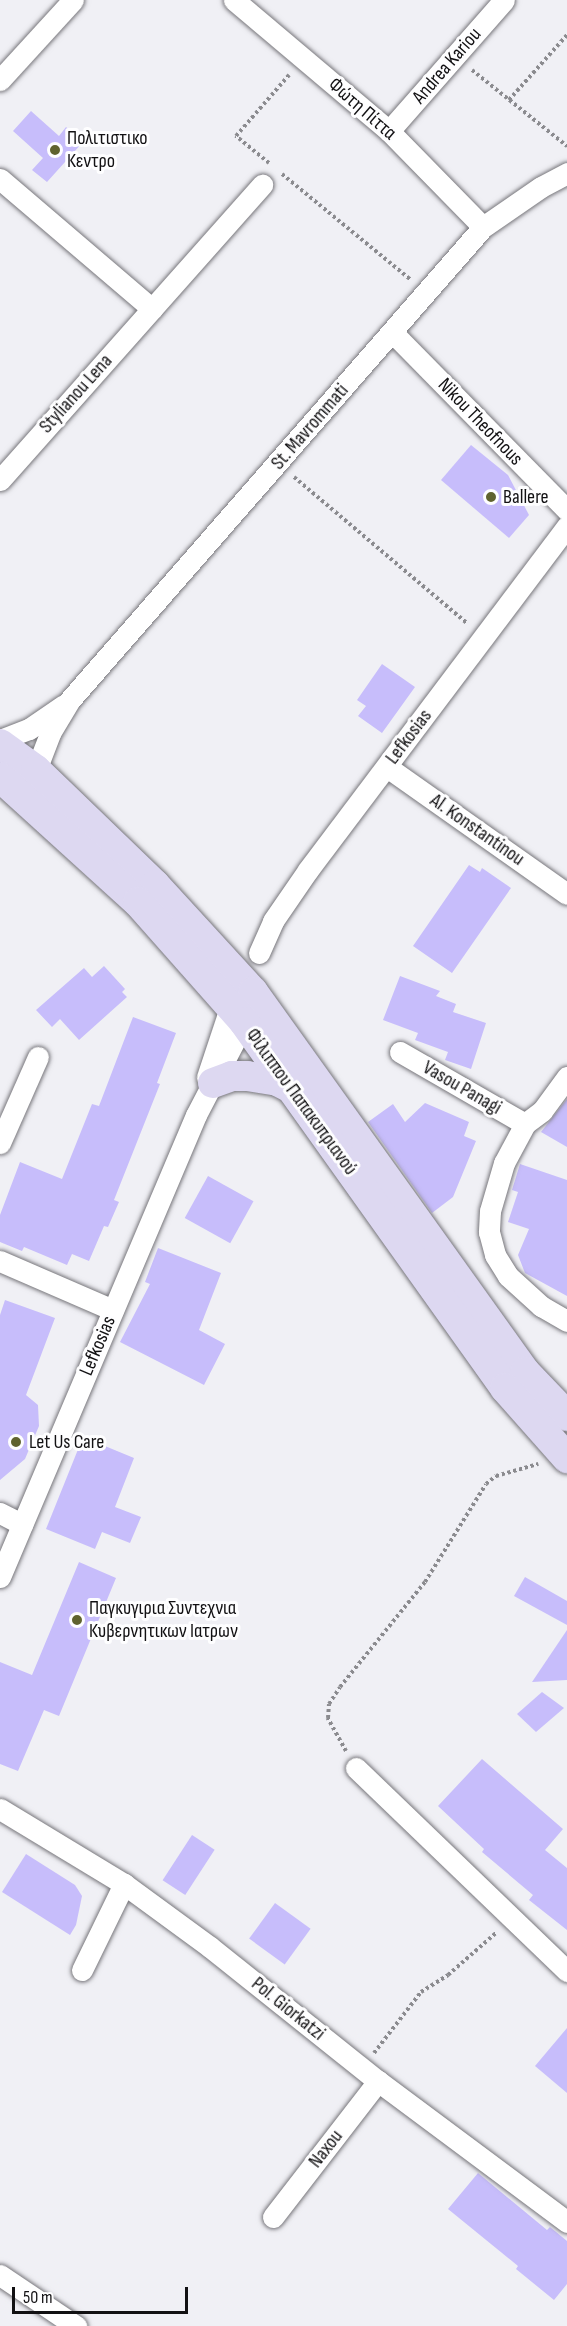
<!DOCTYPE html>
<meta charset="utf-8">
<style>
body{margin:0}
#map{position:relative;width:567px;height:2326px;overflow:hidden;background:#f0f0f5;font-family:"Sofia Sans Condensed",sans-serif}
div>[style]{position:absolute}
.building>*{inset:0;background:#c7bdfb;transform-origin:0 0}
.path>*{height:4px;margin-top:-2px;transform-origin:0;background:repeating-linear-gradient(90deg,#8b8b8f 0 3px,transparent 0 6px)}
.roads{filter:drop-shadow(0 0 2px #77767b) drop-shadow(0 0 2px #77767b)}
.street>*{height:21px;margin:-10.5px;padding:0 10.5px;transform-origin:10.5px;border-radius:10.5px;background:#fff}
.secondary>*{height:30px;margin:-15px;padding:0 15px;transform-origin:15px;border-radius:15px;background:#ddd8f1}
.dots>*{width:16px;height:16px;translate:-50% -50%;box-sizing:border-box;border:3px solid #fefeff;border-radius:50%}
span{translate:-50% -50%;white-space:nowrap;text-align:center;line-height:1.15;-webkit-text-stroke:6px #fefeff;paint-order:stroke}
.street-label{font-size:20px;color:#121113}
.poi-label{font-size:20px;color:#121113}
.left{translate:0 -50%;text-align:left}
.scale{position:absolute;left:12px;top:2287px;width:176px;height:27px;box-sizing:border-box;border:3px solid #121113;border-top:0;padding-left:8px;font-size:18px;line-height:21px;white-space:nowrap;color:#121113;-webkit-text-stroke:4px #fefeff;paint-order:stroke}
</style>
<div id="map">
<div class="building">
<i style="clip-path:polygon(31px 111px,59px 136px,66px 127px,83px 142px,47px 182px,32px 170px,43px 158px,13px 131px)"></i>
<i style="clip-path:polygon(471px 445px,508px 475px,529px 515px,509px 538px,441px 480px)"></i>
<i style="clip-path:polygon(382px 664px,415px 687px,382px 733px,358px 716px,366px 706px,357px 700px)"></i>
<i style="clip-path:polygon(469px 865px,480px 872px,482px 868px,511px 888px,452px 973px,413px 946px)"></i>
<i style="clip-path:polygon(104px 966px,125px 989px,122px 992px,127px 997px,79px 1040px,60px 1019px,52px 1027px,36px 1010px,84px 968px,92px 977px)"></i>
<i style="clip-path:polygon(400px 976px,440px 991px,436px 996px,456px 1004px,453px 1012px,486px 1023px,471px 1069px,445px 1060px,448px 1052px,415px 1040px,418px 1033px,383px 1020px)"></i>
<i style="clip-path:polygon(133px 1017px,176px 1033px,157px 1083px,160px 1084px,114px 1200px,119px 1202px,108px 1227px,104px 1226px,89px 1261px,72px 1254px,67px 1265px,24px 1247px,22px 1251px,0 1242px,0 1215px,20px 1162px,62px 1179px,92px 1104px,99px 1106px)"></i>
<i style="clip-path:polygon(567px 1099px,567px 1147px,541px 1132px)"></i>
<i style="clip-path:polygon(425px 1103px,469px 1122px,464px 1136px,476px 1141px,453px 1197px,432px 1213px,368px 1122px,393px 1104px,405px 1122px)"></i>
<i style="clip-path:polygon(520px 1164px,567px 1180px,567px 1296px,525px 1273px,518px 1255px,529px 1229px,508px 1222px,518px 1192px,512px 1190px)"></i>
<i style="left:208px;top:1176px;width:52px;height:48px;rotate:29deg"></i>
<i style="clip-path:polygon(158px 1248px,221px 1273px,199px 1330px,225px 1344px,204px 1385px,120px 1342px,150px 1284px,145px 1282px)"></i>
<i style="clip-path:polygon(5px 1300px,55px 1318px,26px 1395px,38px 1405px,39px 1426px,25px 1459px,0 1480px,0 1315px)"></i>
<i style="clip-path:polygon(83px 1437px,134px 1458px,115px 1507px,141px 1517px,130px 1543px,102px 1532px,95px 1549px,46px 1529px)"></i>
<i style="clip-path:polygon(79px 1562px,116px 1578px,59px 1716px,44px 1710px,18px 1771px,0 1764px,0 1662px,32px 1675px)"></i>
<i style="clip-path:polygon(525px 1577px,567px 1601px,567px 1625px,514px 1596px)"></i>
<i style="clip-path:polygon(567px 1630px,567px 1680px,532px 1682px)"></i>
<i style="clip-path:polygon(542px 1692px,564px 1708px,536px 1732px,517px 1714px)"></i>
<i style="clip-path:polygon(482px 1759px,563px 1829px,545px 1850px,567px 1868px,567px 1930px,529px 1900px,533px 1895px,482px 1852px,484px 1849px,438px 1806px)"></i>
<i style="left:192px;top:1835px;width:27px;height:54px;rotate:33deg"></i>
<i style="clip-path:polygon(26px 1854px,75px 1885px,82px 1896px,76px 1925px,70px 1935px,2px 1892px)"></i>
<i style="left:275px;top:1903px;width:44px;height:44px;rotate:36deg"></i>
<i style="clip-path:polygon(567px 2028px,567px 2093px,535px 2066px)"></i>
<i style="clip-path:polygon(478px 2173px,547px 2230px,550px 2227px,567px 2241px,567px 2284px,554px 2300px,516px 2269px,518px 2266px,448px 2209px)"></i>
</div>
<div class="path">
<i style="left:472px;top:70px;width:122px;rotate:38.7deg"></i>
<i style="left:509px;top:100px;width:87px;rotate:-48.3deg"></i>
<i style="left:269px;top:163px;width:43px;rotate:-140.7deg"></i>
<i style="left:236px;top:136px;width:81px;rotate:-49deg"></i>
<i style="left:282px;top:174px;width:167px;rotate:39.4deg"></i>
<i style="left:294px;top:477px;width:226px;rotate:40.2deg"></i>
<i style="left:346px;top:1751px;width:38px;rotate:-119deg"></i>
<i style="left:328px;top:1718px;width:14px;rotate:-86deg"></i>
<i style="left:329px;top:1704px;width:20px;rotate:-57deg"></i>
<i style="left:340px;top:1687px;width:135px;rotate:-51deg"></i>
<i style="left:425px;top:1582px;width:115px;rotate:-58.1deg"></i>
<i style="left:486px;top:1484px;width:13px;rotate:-39deg"></i>
<i style="left:496px;top:1476px;width:44px;rotate:-15.9deg"></i>
<i style="left:374px;top:2053px;width:77px;rotate:-52.4deg"></i>
<i style="left:421px;top:1992px;width:32px;rotate:-32deg"></i>
<i style="left:448px;top:1975px;width:64px;rotate:-41.2deg"></i>
</div>
<div class="roads">
<div class="street">
<i style="left:234px;top:0;width:203px;rotate:40.2deg"></i>
<i style="left:389px;top:131px;width:134px;rotate:45.6deg"></i>
<i style="left:0;top:80px;width:108px;rotate:-47.6deg"></i>
<i style="left:389px;top:131px;width:174px;rotate:-48.7deg"></i>
<i style="left:0;top:179px;width:200px;rotate:40.5deg"></i>
<i style="left:393px;top:333px;width:248px;rotate:45.5deg"></i>
<i style="left:0;top:480px;width:395px;rotate:-48.4deg"></i>
<i style="left:0;top:740px;width:31px;rotate:-21deg"></i>
<i style="left:29px;top:729px;width:42px;rotate:-34.4deg"></i>
<i style="left:387px;top:767px;width:220px;rotate:35.2deg"></i>
<i style="left:36px;top:770px;width:40px;rotate:-69deg"></i>
<i style="left:50px;top:733px;width:37px;rotate:-59deg"></i>
<i style="left:69px;top:701px;width:629px;rotate:-48.87deg"></i>
<i style="left:483px;top:227px;width:70px;rotate:-34.6deg"></i>
<i style="left:541px;top:187px;width:30px;rotate:-28deg"></i>
<i style="left:259px;top:953px;width:35px;rotate:-66deg"></i>
<i style="left:273px;top:921px;width:62px;rotate:-55.5deg"></i>
<i style="left:308px;top:870px;width:431px;rotate:-53deg"></i>
<i style="left:400px;top:1052px;width:144px;rotate:29.9deg"></i>
<i style="left:207px;top:1077px;width:85px;rotate:-71.6deg"></i>
<i style="left:567px;top:1077px;width:42px;rotate:126.3deg"></i>
<i style="left:542px;top:1111px;width:21px;rotate:143deg"></i>
<i style="left:525px;top:1124px;width:44px;rotate:118.3deg"></i>
<i style="left:504px;top:1163px;width:50px;rotate:106.3deg"></i>
<i style="left:490px;top:1211px;width:21px;rotate:93deg"></i>
<i style="left:489px;top:1232px;width:24px;rotate:75deg"></i>
<i style="left:495px;top:1255px;width:25px;rotate:58deg"></i>
<i style="left:508px;top:1276px;width:45px;rotate:42.3deg"></i>
<i style="left:541px;top:1306px;width:30px;rotate:30deg"></i>
<i style="left:0;top:1143px;width:94px;rotate:-66.2deg"></i>
<i style="left:0;top:1261px;width:123px;rotate:23.4deg"></i>
<i style="left:0;top:1513px;width:25px;rotate:27deg"></i>
<i style="left:0;top:1577px;width:502px;rotate:-67.01deg"></i>
<i style="left:196px;top:1115px;width:115px;rotate:-62.5deg"></i>
<i style="left:356px;top:1768px;width:293px;rotate:43.9deg"></i>
<i style="left:0;top:1809px;width:145px;rotate:31.2deg"></i>
<i style="left:124px;top:1884px;width:107px;rotate:36.2deg"></i>
<i style="left:210px;top:1947px;width:215px;rotate:38.6deg"></i>
<i style="left:378px;top:2081px;width:236px;rotate:36.7deg"></i>
<i style="left:82px;top:1970px;width:96px;rotate:-64deg"></i>
<i style="left:273px;top:2217px;width:172px;rotate:-52.3deg"></i>
<i style="left:0;top:2275px;width:92px;rotate:33.9deg"></i>
</div>
<div class="secondary">
<i style="left:0;top:744px;width:44px;rotate:35.8deg"></i>
<i style="left:36px;top:770px;width:165px;rotate:44deg"></i>
<i style="left:155px;top:885px;width:145px;rotate:47.5deg"></i>
<i style="left:253px;top:992px;width:467px;rotate:54.4deg"></i>
<i style="left:525px;top:1372px;width:61px;rotate:46.3deg"></i>
<i style="left:0;top:777px;width:186px;rotate:42.2deg"></i>
<i style="left:138px;top:902px;width:160px;rotate:48.5deg"></i>
<i style="left:244px;top:1022px;width:450px;rotate:54.5deg"></i>
<i style="left:505px;top:1388px;width:94px;rotate:48.5deg"></i>
<i style="left:213px;top:1083px;width:20px;rotate:-20deg"></i>
<i style="left:232px;top:1076px;width:15px"></i>
<i style="left:247px;top:1076px;width:30px;rotate:9deg"></i>
<i style="left:277px;top:1081px;width:18px;rotate:27deg"></i>
</div>
</div>
<div class="dots">
<i style="left:55px;top:150px;background:#5f622f"></i>
<i style="left:491px;top:497px;background:#5f622f"></i>
<i style="left:16px;top:1442px;background:#5f622f"></i>
<i style="left:77px;top:1620px;background:#5f622f"></i>
</div>
<div class="street-label">
<span style="left:447px;top:66px;rotate:-49deg">Andrea Kariou</span>
<span style="left:362px;top:109px;rotate:41deg">Φώτη Πίττα</span>
<span style="left:76px;top:394px;rotate:-48deg">Stylianou Lena</span>
<span style="left:480px;top:422px;rotate:46deg">Nikou Theofnous</span>
<span style="left:310px;top:427px;rotate:-49deg">St. Mavrommati</span>
<span style="left:409px;top:737px;rotate:-53deg">Lefkosias</span>
<span style="left:477px;top:830px;rotate:35deg">Al. Konstantinou</span>
<span style="left:462px;top:1088px;rotate:30deg">Vasou Panagi</span>
<span style="left:301px;top:1102px;rotate:54deg">Φίλιππου Παπακυπριανού</span>
<span style="left:98px;top:1346px;rotate:-67deg">Lefkosias</span>
<span style="left:288px;top:2009px;rotate:39deg">Pol. Giorkatzi</span>
<span style="left:326px;top:2149px;rotate:-52deg">Naxou</span>
</div>
<div class="poi-label">
<span class="left" style="left:67px;top:150px">Πολιτιστικο<br>Κεντρο</span>
<span class="left" style="left:503px;top:497px">Ballere</span>
<span class="left" style="left:29px;top:1442px">Let Us Care</span>
<span class="left" style="left:89px;top:1620px">Παγκυγιρια Συντεχνια<br>Κυβερνητικων Ιατρων</span>
</div>
<div class="scale">50 m</div>
</div>
